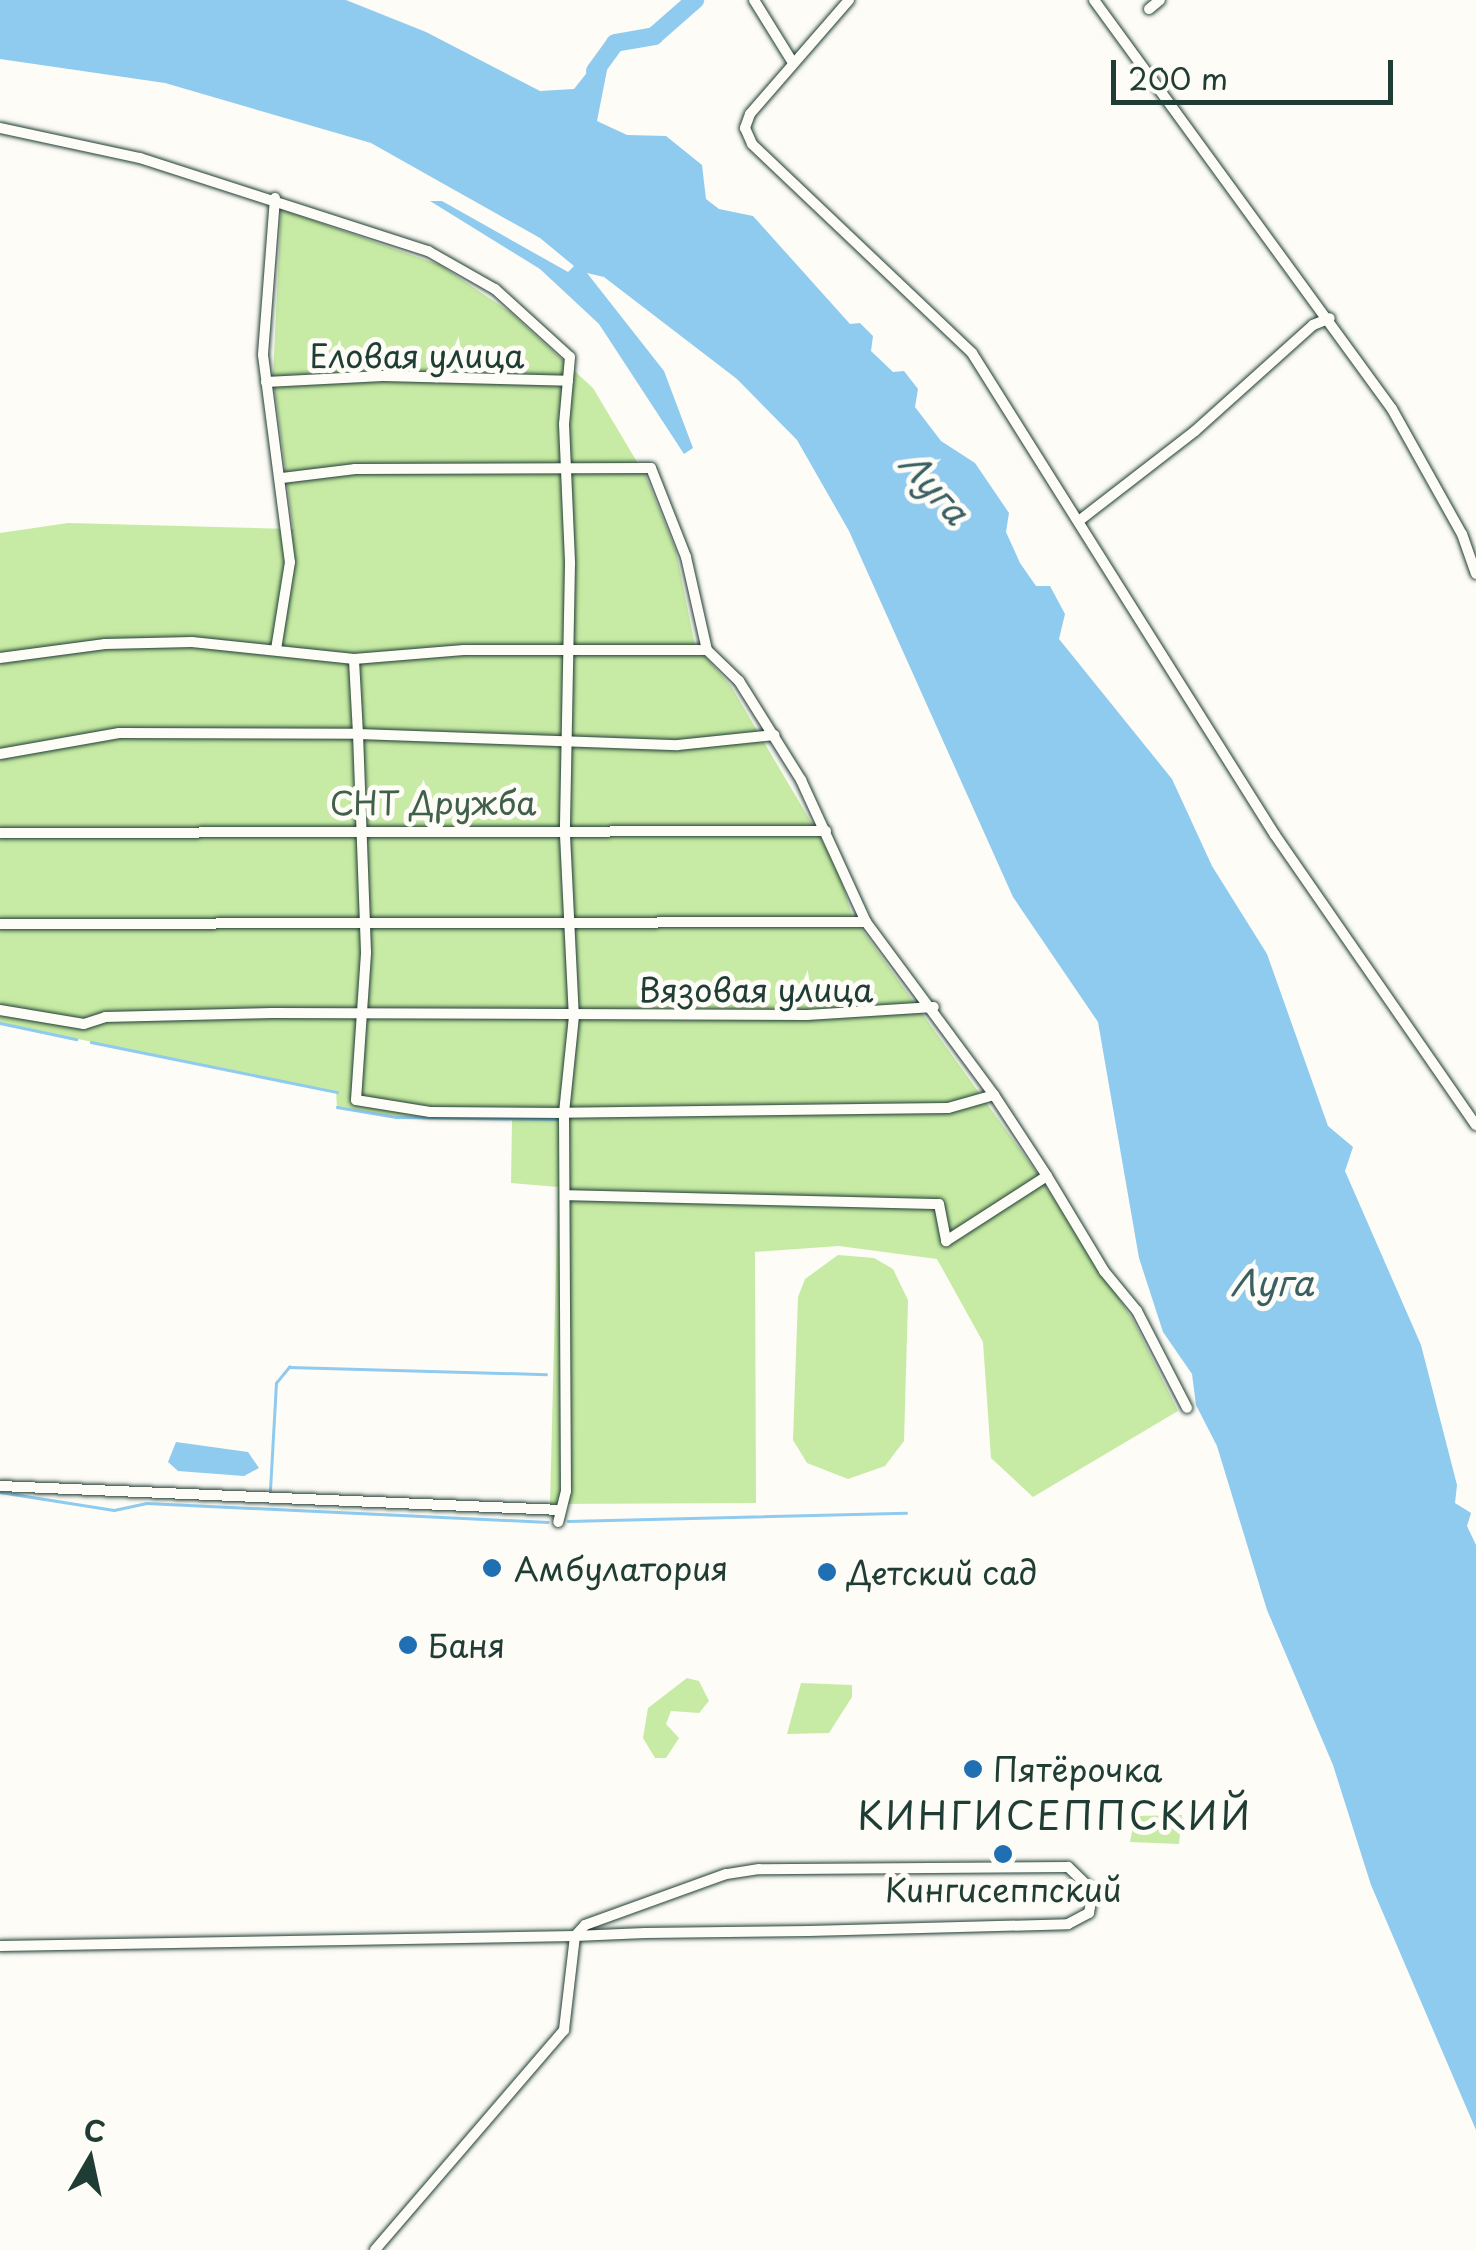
<!DOCTYPE html>
<meta charset="utf-8">
<style>
body{margin:0}
#map{position:relative;width:1476px;height:2250px;overflow:hidden;background:#fdfcf7;font-family:"Playpen Sans",sans-serif}
div>[style]{position:absolute}
.green>*{inset:0;background:#c7eba4}
.water>*{inset:0;background:#8fcaef}
.stream>*{height:2.5px;margin:-1.25px;padding:0 1.25px;transform-origin:1.25px;border-radius:1.25px;background:#8fcaef}
.river>*{height:18px;margin:-9px;padding:0 9px;transform-origin:9px;border-radius:9px;background:#8fcaef}
.roads{filter:drop-shadow(0 0 2px #1f3d34) drop-shadow(0 0 2px #1f3d34)}
.minor>*{height:10px;margin:-5px;padding:0 5px;transform-origin:5px;border-radius:5px;background:#fdfcf7}
.dots>*{width:28px;height:28px;translate:-50% -50%;box-sizing:border-box;border:5px solid #fdfcf7;border-radius:50%}
span{translate:-50% -50%;white-space:nowrap;text-align:center;line-height:1.15;-webkit-text-stroke:10px #fdfcf7;paint-order:stroke}
.street-label{font-size:32px;color:#1f3d34}
.park-label{font-size:32px;color:#41604a}
.poi-label{font-size:32px;color:#1f3d34}
.left{translate:0 -50%;text-align:left}
.water-label{font-size:35px;color:#3b6063;font-style:italic}
.quarter-label{font-size:38px;color:#1f3d34;letter-spacing:2.5px}
.north{position:absolute;left:40px;top:2110px;width:100px;height:100px;-webkit-text-stroke:8px #fdfcf7;paint-order:stroke;rotate:9deg;font-size:28px;font-weight:700;line-height:40px;text-align:center;color:#1f3d34}
.north::after{content:'';display:block;margin:auto;width:35px;height:45px;background:#1f3d34;clip-path:polygon(50% 0,100% 100%,50% 72%,0 100%)}
.scale{position:absolute;left:1111px;top:60px;width:282px;height:45px;box-sizing:border-box;border:5px solid #1f3d34;border-top:0;padding-left:12px;font-size:30px;line-height:35px;white-space:nowrap;color:#1f3d34;-webkit-text-stroke:8px #fdfcf7;paint-order:stroke}
</style>
<div id="map">
<div class="green">
<i style="clip-path:polygon(281px 209px,440px 265px,510px 312px,593px 388px,646px 477px,676px 551px,695px 645px,731px 686px,838px 868px,852px 916px,1039px 1176px,1133px 1320px,1178px 1411px,1033px 1497px,991px 1458px,983px 1342px,937px 1259px,839px 1246px,755px 1252px,756px 1503px,550px 1504px,558px 1187px,511px 1183px,512px 1120px,396px 1117px,337px 1107px,336px 1092px,0 1023px,0 533px,68px 523px,293px 529px,273px 376px)"></i>
<i style="clip-path:polygon(838px 1255px,874px 1258px,893px 1269px,908px 1300px,904px 1441px,885px 1466px,848px 1479px,807px 1463px,793px 1440px,798px 1297px,805px 1279px)"></i>
<i style="clip-path:polygon(687px 1678px,699px 1681px,709px 1701px,699px 1713px,671px 1711px,666px 1724px,679px 1738px,666px 1758px,655px 1758px,643px 1738px,648px 1708px)"></i>
<i style="clip-path:polygon(801px 1683px,852px 1685px,852px 1697px,829px 1733px,787px 1734px)"></i>
<i style="clip-path:polygon(1182px 1815px,1179px 1844px,1130px 1842px,1135px 1816px)"></i>
</div>
<div class="water">
<i style="clip-path:polygon(0 0,346px 0,426px 32px,540px 91px,574px 89px,605px 50px,609px 60px,597px 121px,627px 135px,666px 136px,702px 165px,706px 199px,719px 209px,753px 216px,850px 324px,860px 323px,873px 336px,871px 351px,893px 372px,904px 371px,918px 389px,915px 407px,941px 441px,975px 463px,1009px 513px,1006px 532px,1020px 563px,1036px 586px,1050px 586px,1065px 614px,1059px 639px,1172px 779px,1212px 866px,1267px 954px,1328px 1126px,1353px 1147px,1345px 1171px,1421px 1345px,1457px 1485px,1455px 1503px,1471px 1513px,1467px 1526px,1476px 1545px,1476px 2130px,1371px 1885px,1333px 1765px,1267px 1610px,1217px 1446px,1196px 1405px,1192px 1374px,1163px 1332px,1139px 1258px,1098px 1022px,1013px 897px,849px 531px,797px 440px,737px 379px,604px 277px,587px 273px,664px 371px,693px 448px,684px 454px,599px 324px,540px 269px,430px 201px,442px 201px,568px 272px,574px 266px,540px 238px,371px 143px,165px 83px,0 59px)"></i>
<i style="clip-path:polygon(176px 1442px,248px 1452px,259px 1468px,244px 1476px,178px 1471px,168px 1462px)"></i>
</div>
<div class="stream">
<i style="left:0;top:1023px;width:78px;rotate:11.9deg"></i>
<i style="left:91px;top:1042px;width:251px;rotate:11.5deg"></i>
<i style="left:337px;top:1107px;width:60px;rotate:9.6deg"></i>
<i style="left:396px;top:1117px;width:160px;rotate:0.7deg"></i>
<i style="left:270px;top:1490px;width:107px;rotate:-86.8deg"></i>
<i style="left:276px;top:1383px;width:21px;rotate:-51deg"></i>
<i style="left:289px;top:1367px;width:257px;rotate:1.6deg"></i>
<i style="left:0;top:1492px;width:115px;rotate:9deg"></i>
<i style="left:114px;top:1510px;width:33px;rotate:-12deg"></i>
<i style="left:146px;top:1503px;width:402px;rotate:2.7deg"></i>
<i style="left:568px;top:1521px;width:338px;rotate:-1.4deg"></i>
</div>
<div class="river">
<i style="left:595px;top:71px;width:34px;rotate:-54deg"></i>
<i style="left:615px;top:43px;width:40px;rotate:-10deg"></i>
<i style="left:654px;top:36px;width:55px;rotate:-41.3deg"></i>
</div>
<div class="roads">
<div class="minor">
<i style="left:754px;top:0;width:74px;rotate:58.2deg"></i>
<i style="left:849px;top:0;width:151px;rotate:131deg"></i>
<i style="left:750px;top:114px;width:15px;rotate:110deg"></i>
<i style="left:745px;top:128px;width:17px;rotate:66deg"></i>
<i style="left:752px;top:144px;width:303px;rotate:43.5deg"></i>
<i style="left:972px;top:353px;width:569px;rotate:57.85deg"></i>
<i style="left:1275px;top:835px;width:353px;rotate:55.3deg"></i>
<i style="left:1094px;top:0;width:506px;rotate:53.92deg"></i>
<i style="left:1392px;top:409px;width:143px;rotate:60.8deg"></i>
<i style="left:1462px;top:534px;width:42px;rotate:70.7deg"></i>
<i style="left:1149px;top:9px;width:14px;rotate:-39deg"></i>
<i style="left:0;top:128px;width:143px;rotate:12.1deg"></i>
<i style="left:140px;top:158px;width:303px;rotate:17.9deg"></i>
<i style="left:428px;top:251px;width:77px;rotate:29.6deg"></i>
<i style="left:495px;top:289px;width:101px;rotate:42.2deg"></i>
<i style="left:570px;top:357px;width:67px;rotate:95.1deg"></i>
<i style="left:564px;top:424px;width:140px;rotate:87.5deg"></i>
<i style="left:570px;top:564px;width:271px;rotate:91.1deg"></i>
<i style="left:565px;top:835px;width:181px;rotate:87.2deg"></i>
<i style="left:574px;top:1016px;width:98px;rotate:95.9deg"></i>
<i style="left:564px;top:1113px;width:378px;rotate:89.7deg"></i>
<i style="left:566px;top:1491px;width:32px;rotate:104deg"></i>
<i style="left:275px;top:198px;width:157px;rotate:94.4deg"></i>
<i style="left:263px;top:355px;width:209px;rotate:82.6deg"></i>
<i style="left:290px;top:562px;width:88px;rotate:99.1deg"></i>
<i style="left:266px;top:382px;width:117px;rotate:-2.9deg"></i>
<i style="left:383px;top:376px;width:185px;rotate:1.5deg"></i>
<i style="left:282px;top:478px;width:74px;rotate:-7deg"></i>
<i style="left:355px;top:469px;width:296px;rotate:-0.2deg"></i>
<i style="left:651px;top:468px;width:96px;rotate:68.5deg"></i>
<i style="left:686px;top:557px;width:95px;rotate:77.3deg"></i>
<i style="left:707px;top:650px;width:45px;rotate:44.1deg"></i>
<i style="left:739px;top:681px;width:117px;rotate:57.9deg"></i>
<i style="left:801px;top:780px;width:156px;rotate:65.4deg"></i>
<i style="left:1080px;top:520px;width:145px;rotate:-37.7deg"></i>
<i style="left:1195px;top:431px;width:159px;rotate:-41.9deg"></i>
<i style="left:1313px;top:325px;width:18px;rotate:-22deg"></i>
<i style="left:0;top:658px;width:106px;rotate:-7.6deg"></i>
<i style="left:105px;top:644px;width:87px;rotate:-1.3deg"></i>
<i style="left:192px;top:642px;width:163px;rotate:6deg"></i>
<i style="left:354px;top:659px;width:110px;rotate:-4.7deg"></i>
<i style="left:464px;top:650px;width:243px"></i>
<i style="left:0;top:754px;width:121px;rotate:-10deg"></i>
<i style="left:119px;top:733px;width:239px;rotate:0.2deg"></i>
<i style="left:358px;top:734px;width:75px;rotate:-93.1deg"></i>
<i style="left:0;top:833px;width:826px;rotate:-0.14deg"></i>
<i style="left:0;top:924px;width:866px;rotate:-0.13deg"></i>
<i style="left:866px;top:922px;width:215px;rotate:53.5deg"></i>
<i style="left:0;top:1010px;width:85px;rotate:9.5deg"></i>
<i style="left:84px;top:1024px;width:22px;rotate:-18deg"></i>
<i style="left:105px;top:1017px;width:167px;rotate:-1.4deg"></i>
<i style="left:272px;top:1013px;width:535px;rotate:0.21deg"></i>
<i style="left:807px;top:1015px;width:127px;rotate:-3.6deg"></i>
<i style="left:1047px;top:1176px;width:111px;rotate:59deg"></i>
<i style="left:1104px;top:1271px;width:52px;rotate:50.5deg"></i>
<i style="left:1137px;top:1311px;width:109px;rotate:62.7deg"></i>
<i style="left:565px;top:1195px;width:374px;rotate:1.4deg"></i>
<i style="left:939px;top:1204px;width:38px;rotate:79deg"></i>
<i style="left:946px;top:1241px;width:120px;rotate:-32.8deg"></i>
<i style="left:1047px;top:1176px;width:97px;rotate:-123.2deg"></i>
<i style="left:994px;top:1095px;width:48px;rotate:164.2deg"></i>
<i style="left:948px;top:1108px;width:384px;rotate:179.3deg"></i>
<i style="left:564px;top:1113px;width:134px;rotate:-179.6deg"></i>
<i style="left:430px;top:1112px;width:75px;rotate:-170.8deg"></i>
<i style="left:356px;top:1100px;width:148px;rotate:-86.1deg"></i>
<i style="left:366px;top:952px;width:218px;rotate:-92.1deg"></i>
<i style="left:358px;top:734px;width:320px;rotate:2deg"></i>
<i style="left:678px;top:745px;width:97px;rotate:-5.9deg"></i>
<i style="left:0;top:1486px;width:561px;rotate:2.45deg"></i>
<i style="left:0;top:1946px;width:575px;rotate:-1deg"></i>
<i style="left:575px;top:1936px;width:70px;rotate:-2.5deg"></i>
<i style="left:645px;top:1933px;width:164px;rotate:-0.7deg"></i>
<i style="left:809px;top:1931px;width:259px;rotate:-1.5deg"></i>
<i style="left:1068px;top:1924px;width:24px;rotate:-28deg"></i>
<i style="left:1089px;top:1913px;width:22px;rotate:-80deg"></i>
<i style="left:1093px;top:1891px;width:35px;rotate:-136deg"></i>
<i style="left:1068px;top:1867px;width:309px;rotate:179.6deg"></i>
<i style="left:759px;top:1869px;width:33px;rotate:171deg"></i>
<i style="left:726px;top:1874px;width:150px;rotate:160.1deg"></i>
<i style="left:585px;top:1925px;width:15px;rotate:132deg"></i>
<i style="left:575px;top:1936px;width:95px;rotate:96.7deg"></i>
<i style="left:564px;top:2030px;width:290px;rotate:130.7deg"></i>
</div>
</div>
<div class="dots">
<i style="left:492px;top:1568px;background:#1f6fb2"></i>
<i style="left:827px;top:1572px;background:#1f6fb2"></i>
<i style="left:408px;top:1645px;background:#1f6fb2"></i>
<i style="left:973px;top:1769px;background:#1f6fb2"></i>
<i style="left:1003px;top:1854px;background:#1f6fb2"></i>
</div>
<div class="street-label">
<span style="left:417px;top:355px">Еловая улица</span>
<span style="left:756px;top:989px">Вязовая улица</span>
</div>
<div class="park-label">
<span style="left:433px;top:802px">СНТ Дружба</span>
</div>
<div class="poi-label">
<span class="left" style="left:514px;top:1568px">Амбулатория</span>
<span class="left" style="left:847px;top:1572px">Детский сад</span>
<span class="left" style="left:428px;top:1645px">Баня</span>
<span class="left" style="left:993px;top:1769px">Пятёрочка</span>
<span style="left:1003px;top:1889px">Кингисеппский</span>
</div>
<div class="water-label">
<span style="left:935px;top:487px;rotate:48deg">Луга</span>
<span style="left:1272px;top:1282px">Луга</span>
</div>
<div class="quarter-label">
<span style="left:1055px;top:1815px">КИНГИСЕППСКИЙ</span>
</div>
<div class="north">С</div>
<div class="scale">200 m</div>
</div>
